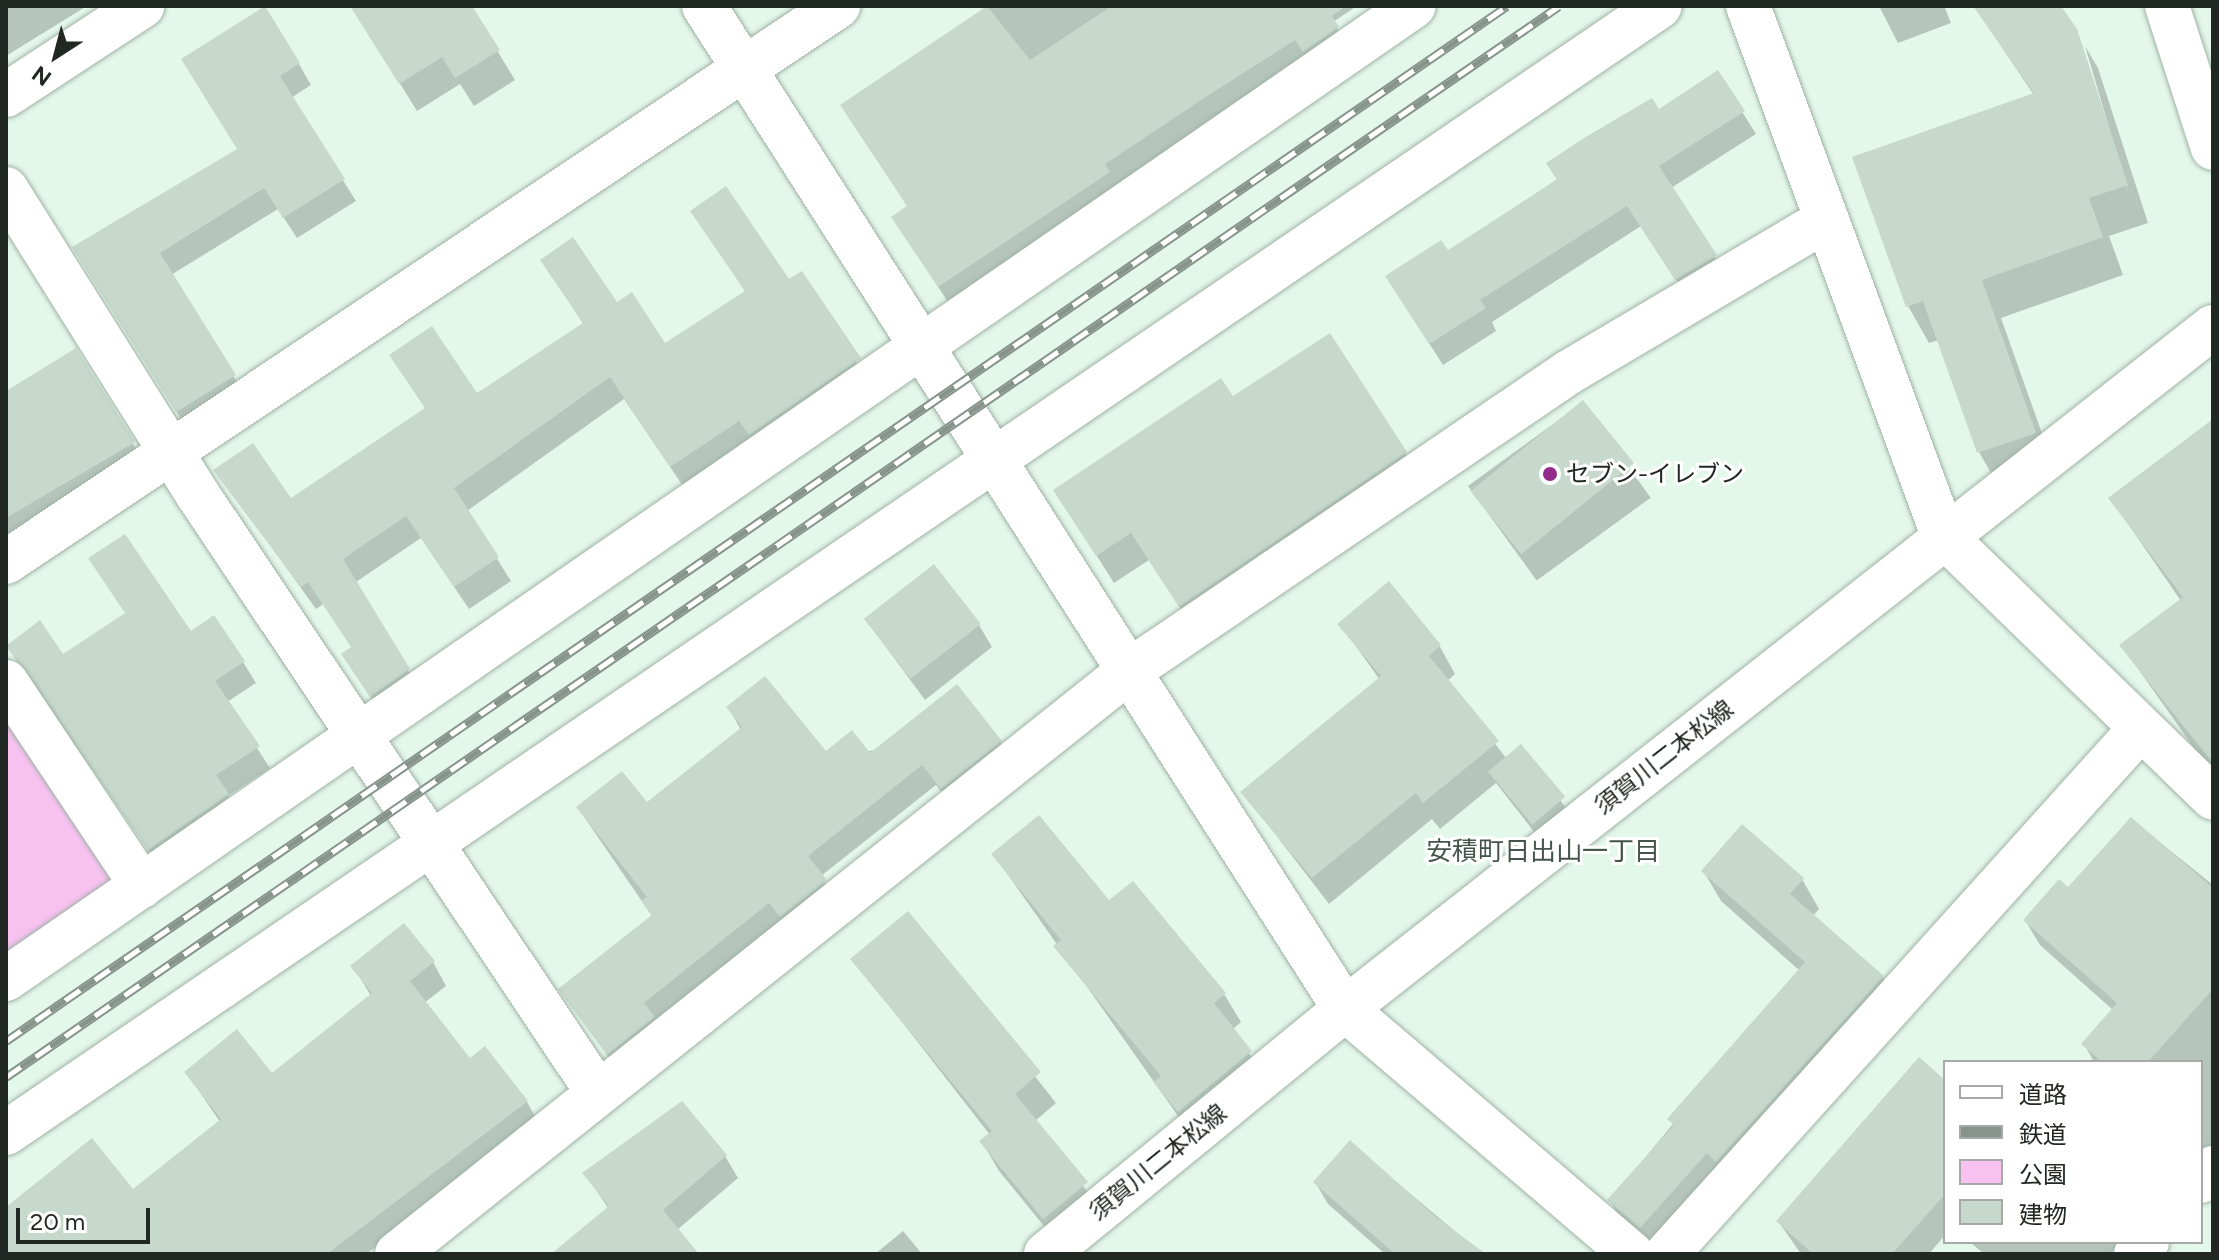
<!DOCTYPE html>
<meta charset="utf-8">
<style>
body{margin:0}
#map{position:relative;width:2219px;height:1260px;overflow:hidden;background:#e4f7eb;font-family:Figtree,"Noto Sans JP",sans-serif}
div>[style]{position:absolute}
.green>*{inset:0;background:#f7c2f0}
.shadow>*{inset:0;background:#0003;transform-origin:0 0}
.building>*{inset:0;background:#c7d9cd;transform-origin:0 0}
.roads{filter:drop-shadow(0 0 2px #a0b2a6) drop-shadow(0 0 2px #a0b2a6)}
.minor>*{height:44px;margin:-22px;padding:0 22px;transform-origin:22px;border-radius:22px;background:#fff}
.tertiary>*{height:44px;margin:-22px;padding:0 22px;transform-origin:22px;border-radius:22px;background:#fff}
.secondary>*{height:44px;margin:-22px;padding:0 22px;transform-origin:22px;border-radius:22px;background:#fff}
.trunk>*{height:44px;margin:-22px;padding:0 22px;transform-origin:22px;border-radius:22px;background:#fff}
.rail>*{height:9px;margin-top:-4.5px;transform-origin:0;background:repeating-linear-gradient(90deg,#fff 0 18px,#87948c 0 36px);box-sizing:border-box;border-block:2px solid #87948c}
.dots>*{width:22px;height:22px;translate:-50% -50%;box-sizing:border-box;border:4px solid #fff;border-radius:50%}
span{translate:-50% -50%;white-space:nowrap;text-align:center;line-height:1.15;-webkit-text-stroke:6px #fff;paint-order:stroke}
.poi-label{font-size:24px;color:#212823}
.left{translate:0 -50%;text-align:left}
.street-label{font-size:24px;color:#212823}
.neighbourhood-label{font-size:26px;color:#45554a}
.frame{position:absolute;inset:0;border:8px solid #212823;pointer-events:none}
.legend{position:absolute;left:1943px;top:1060px;width:260px;height:184px;box-sizing:border-box;background:#fff;border:2px solid #a6a9a7;margin:0;padding:10px 14px;list-style:none;font-size:24px;color:#212823}
.legend li{display:flex;align-items:center;gap:16px;height:40px}
.legend b{width:40px;border:2px solid #a6a9a7}
.north{position:absolute;left:16px;top:16px;width:80px;height:80px;-webkit-text-stroke:6px #fff;paint-order:stroke;rotate:216deg;font-size:22px;font-weight:700;line-height:32px;text-align:center;color:#212823}
.north::after{content:'';display:block;margin:auto;width:28px;height:36px;background:#212823;clip-path:polygon(50% 0,100% 100%,50% 72%,0 100%)}
.scale{position:absolute;left:16px;top:1208px;width:134px;height:36px;box-sizing:border-box;border:4px solid #212823;border-top:0;padding-left:10px;font-size:24px;line-height:28px;white-space:nowrap;color:#212823;-webkit-text-stroke:6px #fff;paint-order:stroke}
</style>
<div id="map">
<div class="green">
<i style="clip-path:polygon(6px 720px,120px 878px,6px 952px)"></i>
</div>
<div class="shadow">
<i style="clip-path:polygon(6px 6px,87px 6px,6px 56px)"></i>
<i style="clip-path:polygon(352px 6px,470px 6px,515px 80px,474px 106px,460px 84px,417px 111px)"></i>
<i style="clip-path:polygon(990px 6px,1357px 6px,1333px 22px,1353px 55px,955px 313px,893px 217px,908px 207px,842px 105px)"></i>
<i style="clip-path:polygon(1879px 6px,1944px 6px,1951px 23px,1898px 43px)"></i>
<i style="clip-path:polygon(1974px 6px,2059px 6px,2077px 34px,2129px 195px,2085px 46px,2098px 68px,2148px 223px,2109px 236px,2123px 275px,2001px 318px,2055px 470px,2000px 489px,1979px 452px,1939px 340px,1929px 343px,1908px 306px,2034px 95px)"></i>
<i style="clip-path:polygon(299px 64px,311px 85px,291px 98px,356px 201px,297px 238px,278px 209px,171px 275px,247px 398px,190px 433px,87px 270px,239px 150px,196px 82px)"></i>
<i style="clip-path:polygon(1718px 73px,1756px 134px,1671px 188px,1728px 278px,1690px 301px,1641px 226px,1492px 322px,1496px 331px,1443px 365px,1401px 299px,1447px 252px)"></i>
<i style="clip-path:polygon(693px 211px,789px 282px,873px 382px,685px 489px,624px 399px,467px 511px,511px 581px,469px 609px,421px 538px,356px 582px,422px 694px,385px 719px,343px 655px,353px 649px,323px 604px,316px 609px,216px 470px,291px 501px,476px 396px,584px 325px,542px 260px,616px 305px,664px 346px,746px 293px)"></i>
<i style="clip-path:polygon(76px 351px,146px 465px,6px 539px,6px 394px)"></i>
<i style="clip-path:polygon(1232px 398px,1405px 453px,1421px 482px,1197px 634px,1149px 560px,1114px 583px,1055px 490px)"></i>
<i style="left:1582px;top:403px;width:117px;height:141px;rotate:54deg"></i>
<i style="clip-path:polygon(2213px 421px,2213px 775px,2122px 646px,2181px 601px,2111px 499px)"></i>
<i style="clip-path:polygon(1389px 584px,1440px 647px,1455px 674px,1447px 681px,1506px 758px,1520px 747px,1576px 821px,1545px 846px,1496px 783px,1440px 829px,1432px 819px,1329px 904px,1243px 792px,1380px 680px,1340px 624px)"></i>
<i style="clip-path:polygon(866px 620px,979px 625px,992px 647px,925px 700px)"></i>
<i style="clip-path:polygon(191px 634px,243px 662px,256px 683px,227px 702px,270px 768px,228px 796px,240px 817px,162px 870px,7px 645px,62px 657px)"></i>
<i style="clip-path:polygon(728px 707px,825px 754px,1000px 742px,1012px 763px,955px 809px,936px 785px,821px 876px,837px 903px,621px 1075px,561px 989px,652px 916px,578px 808px,647px 805px,741px 730px)"></i>
<i style="clip-path:polygon(2131px 819px,2213px 885px,2213px 1172px,2201px 1167px,2201px 1062px,2094px 1062px,2084px 1044px,2113px 1010px,2040px 945px,2025px 920px,2068px 890px)"></i>
<i style="clip-path:polygon(994px 855px,1109px 903px,1224px 994px,1241px 1022px,1233px 1029px,1267px 1080px,1195px 1140px)"></i>
<i style="clip-path:polygon(1704px 872px,1802px 879px,1819px 909px,1813px 916px,1883px 977px,1900px 1006px,1660px 1254px,1626px 1229px,1610px 1200px,1800px 971px,1721px 901px)"></i>
<i style="clip-path:polygon(907px 914px,1056px 1103px,1035px 1121px,1103px 1213px,1061px 1247px,999px 1171px,982px 1142px,990px 1135px,853px 959px)"></i>
<i style="clip-path:polygon(433px 962px,446px 986px,424px 1003px,469px 1060px,527px 1102px,540px 1125px,366px 1254px,6px 1254px,6px 1210px,132px 1192px,220px 1122px,186px 1072px,272px 1076px,371px 996px,353px 966px)"></i>
<i style="clip-path:polygon(1945px 1083px,1945px 1235px,1929px 1254px,1801px 1254px,1778px 1221px)"></i>
<i style="clip-path:polygon(1350px 1143px,1482px 1254px,1385px 1254px,1328px 1204px,1315px 1182px)"></i>
<i style="clip-path:polygon(725px 1156px,738px 1178px,677px 1230px,696px 1254px,554px 1254px,609px 1209px,585px 1174px)"></i>
<i style="clip-path:polygon(903px 1231px,922px 1254px,875px 1254px)"></i>
<i style="clip-path:polygon(1970px 1242px,2121px 1242px,2110px 1254px,1984px 1254px)"></i>
</div>
<div class="building">
<i style="clip-path:polygon(265px 6px,300px 63px,280px 76px,345px 179px,283px 218px,264px 188px,160px 253px,236px 375px,176px 412px,72px 247px,237px 149px,181px 59px)"></i>
<i style="clip-path:polygon(350px 6px,472px 6px,500px 50px,455px 78px,442px 57px,399px 84px)"></i>
<i style="clip-path:polygon(987px 6px,1030px 60px,1112px 6px,1346px 6px,1332px 16px,1339px 27px,1303px 52px,1295px 40px,1204px 98px,1105px 164px,1110px 172px,938px 287px,891px 217px,907px 206px,840px 105px)"></i>
<i style="clip-path:polygon(1973px 6px,2061px 6px,2077px 29px,2128px 185px,2089px 198px,2103px 237px,1982px 280px,2036px 433px,1977px 453px,1923px 301px,1906px 307px,1852px 157px,2034px 93px)"></i>
<i style="clip-path:polygon(1718px 70px,1745px 111px,1659px 166px,1717px 255px,1675px 280px,1627px 206px,1480px 300px,1486px 308px,1429px 344px,1385px 276px,1441px 240px,1448px 250px,1557px 180px,1546px 163px,1584px 138px,1652px 98px,1659px 109px)"></i>
<i style="clip-path:polygon(726px 186px,789px 279px,802px 271px,861px 358px,749px 435px,739px 421px,670px 467px,610px 377px,454px 488px,499px 557px,454px 587px,406px 516px,343px 559px,410px 669px,370px 697px,341px 654px,351px 647px,308px 582px,301px 587px,213px 470px,253px 443px,291px 498px,425px 408px,389px 355px,432px 326px,477px 393px,583px 323px,540px 260px,573px 237px,617px 302px,632px 292px,665px 343px,745px 291px,690px 211px)"></i>
<i style="clip-path:polygon(1330px 333px,1407px 452px,1179px 607px,1131px 533px,1096px 556px,1053px 490px,1221px 378px,1233px 396px)"></i>
<i style="clip-path:polygon(76px 348px,135px 442px,6px 518px,6px 391px)"></i>
<i style="left:1583px;top:400px;width:81px;height:145px;rotate:51deg"></i>
<i style="clip-path:polygon(2213px 419px,2213px 763px,2119px 645px,2183px 597px,2108px 498px)"></i>
<i style="clip-path:polygon(125px 534px,191px 631px,214px 615px,245px 661px,215px 681px,260px 746px,216px 775px,229px 794px,148px 850px,6px 646px,40px 620px,63px 654px,125px 613px,88px 558px)"></i>
<i style="left:934px;top:564px;width:76px;height:89px;rotate:52deg"></i>
<i style="clip-path:polygon(1389px 581px,1441px 645px,1429px 656px,1499px 741px,1423px 803px,1416px 793px,1312px 878px,1240px 792px,1381px 676px,1337px 624px)"></i>
<i style="clip-path:polygon(765px 676px,826px 751px,852px 730px,870px 753px,957px 684px,1002px 741px,941px 789px,922px 765px,808px 856px,827px 880px,780px 917px,769px 903px,644px 1003px,655px 1017px,607px 1055px,558px 989px,652px 915px,641px 901px,647px 897px,576px 807px,622px 771px,647px 802px,742px 727px,726px 707px)"></i>
<i style="left:1521px;top:744px;width:69px;height:43px;rotate:50deg"></i>
<i style="clip-path:polygon(1039px 815px,1109px 900px,1133px 881px,1226px 993px,1214px 1003px,1252px 1051px,1178px 1112px,1153px 1082px,1161px 1076px,1053px 946px,1061px 940px,991px 854px)"></i>
<i style="clip-path:polygon(2131px 817px,2213px 888px,2213px 989px,2148px 1062px,2102px 1062px,2081px 1044px,2117px 1003px,2023px 920px,2059px 879px,2068px 887px)"></i>
<i style="clip-path:polygon(1742px 824px,1804px 878px,1790px 894px,1884px 976px,1716px 1162px,1707px 1153px,1640px 1228px,1607px 1200px,1674px 1125px,1667px 1119px,1805px 962px,1701px 871px)"></i>
<i style="clip-path:polygon(908px 911px,1041px 1072px,1015px 1094px,1088px 1182px,1043px 1219px,979px 1141px,992px 1131px,850px 959px)"></i>
<i style="clip-path:polygon(404px 923px,435px 961px,410px 981px,470px 1058px,485px 1046px,528px 1101px,327px 1254px,6px 1254px,6px 1207px,92px 1138px,133px 1189px,221px 1119px,184px 1072px,237px 1029px,272px 1073px,372px 993px,350px 966px)"></i>
<i style="clip-path:polygon(1919px 1057px,1945px 1080px,1945px 1194px,1892px 1254px,1813px 1254px,1776px 1221px)"></i>
<i style="clip-path:polygon(682px 1101px,727px 1155px,663px 1210px,699px 1254px,551px 1254px,609px 1206px,582px 1173px)"></i>
<i style="clip-path:polygon(1350px 1140px,1436px 1217px,1486px 1254px,1395px 1254px,1313px 1182px)"></i>
</div>
<div class="roads">
<div class="minor">
<i style="left:704px;top:6px;width:1190px;rotate:57.42deg"></i>
<i style="left:1345px;top:1009px;width:377px;rotate:40.5deg"></i>
<i style="left:1748px;top:6px;width:564px;rotate:69.77deg"></i>
<i style="left:1943px;top:535px;width:377px;rotate:44.2deg"></i>
<i style="left:6px;top:189px;width:361px;rotate:57.9deg"></i>
<i style="left:198px;top:495px;width:719px;rotate:56.22deg"></i>
<i style="left:6px;top:562px;width:1001px;rotate:-33.75deg"></i>
<i style="left:6px;top:682px;width:245px;rotate:56.3deg"></i>
<i style="left:6px;top:979px;width:1711px;rotate:-34.65deg"></i>
<i style="left:6px;top:1133px;width:2001px;rotate:-34.27deg"></i>
<i style="left:2201px;top:1181px;width:18px;rotate:-47deg"></i>
<i style="left:397px;top:1254px;width:936px;rotate:-38.54deg"></i>
<i style="left:1129px;top:671px;width:532px;rotate:-34.2deg"></i>
<i style="left:1569px;top:372px;width:296px;rotate:-30.6deg"></i>
<i style="left:1667px;top:1254px;width:707px;rotate:-47.98deg"></i>
<i style="left:2136px;top:1254px;width:16px;rotate:-47deg"></i>
</div>
<div class="tertiary">
<i style="left:6px;top:95px;width:163px;rotate:-33.2deg"></i>
</div>
<div class="secondary">
<i style="left:1046px;top:1254px;width:387px;rotate:-39.3deg"></i>
<i style="left:1345px;top:1009px;width:1104px;rotate:-38.16deg"></i>
</div>
<div class="trunk">
<i style="left:2167px;top:6px;width:149px;rotate:72.1deg"></i>
</div>
</div>
<div class="rail">
<i style="left:6px;top:1041px;width:1823px;rotate:-34.59deg"></i>
<i style="left:6px;top:1077px;width:1886px;rotate:-34.59deg"></i>
</div>
<div class="dots">
<i style="left:1550px;top:474px;background:#952a8d"></i>
</div>
<div class="poi-label">
<span class="left" style="left:1566px;top:474px">セブン-イレブン</span>
</div>
<div class="street-label">
<span style="left:1664px;top:757px;rotate:-38deg">須賀川二本松線</span>
<span style="left:1158px;top:1162px;rotate:-39deg">須賀川二本松線</span>
</div>
<div class="neighbourhood-label">
<span style="left:1543px;top:852px">安積町日出山一丁目</span>
</div>
<div class="frame"></div>
<ul class="legend">
<li><b style="height:10px;background:#fff"></b>道路</li>
<li><b style="height:10px;background:#87948c"></b>鉄道</li>
<li><b style="height:22px;background:#f7c2f0"></b>公園</li>
<li><b style="height:22px;background:#c7d9cd"></b>建物</li>
</ul>
<div class="north">N</div>
<div class="scale">20 m</div>
</div>
